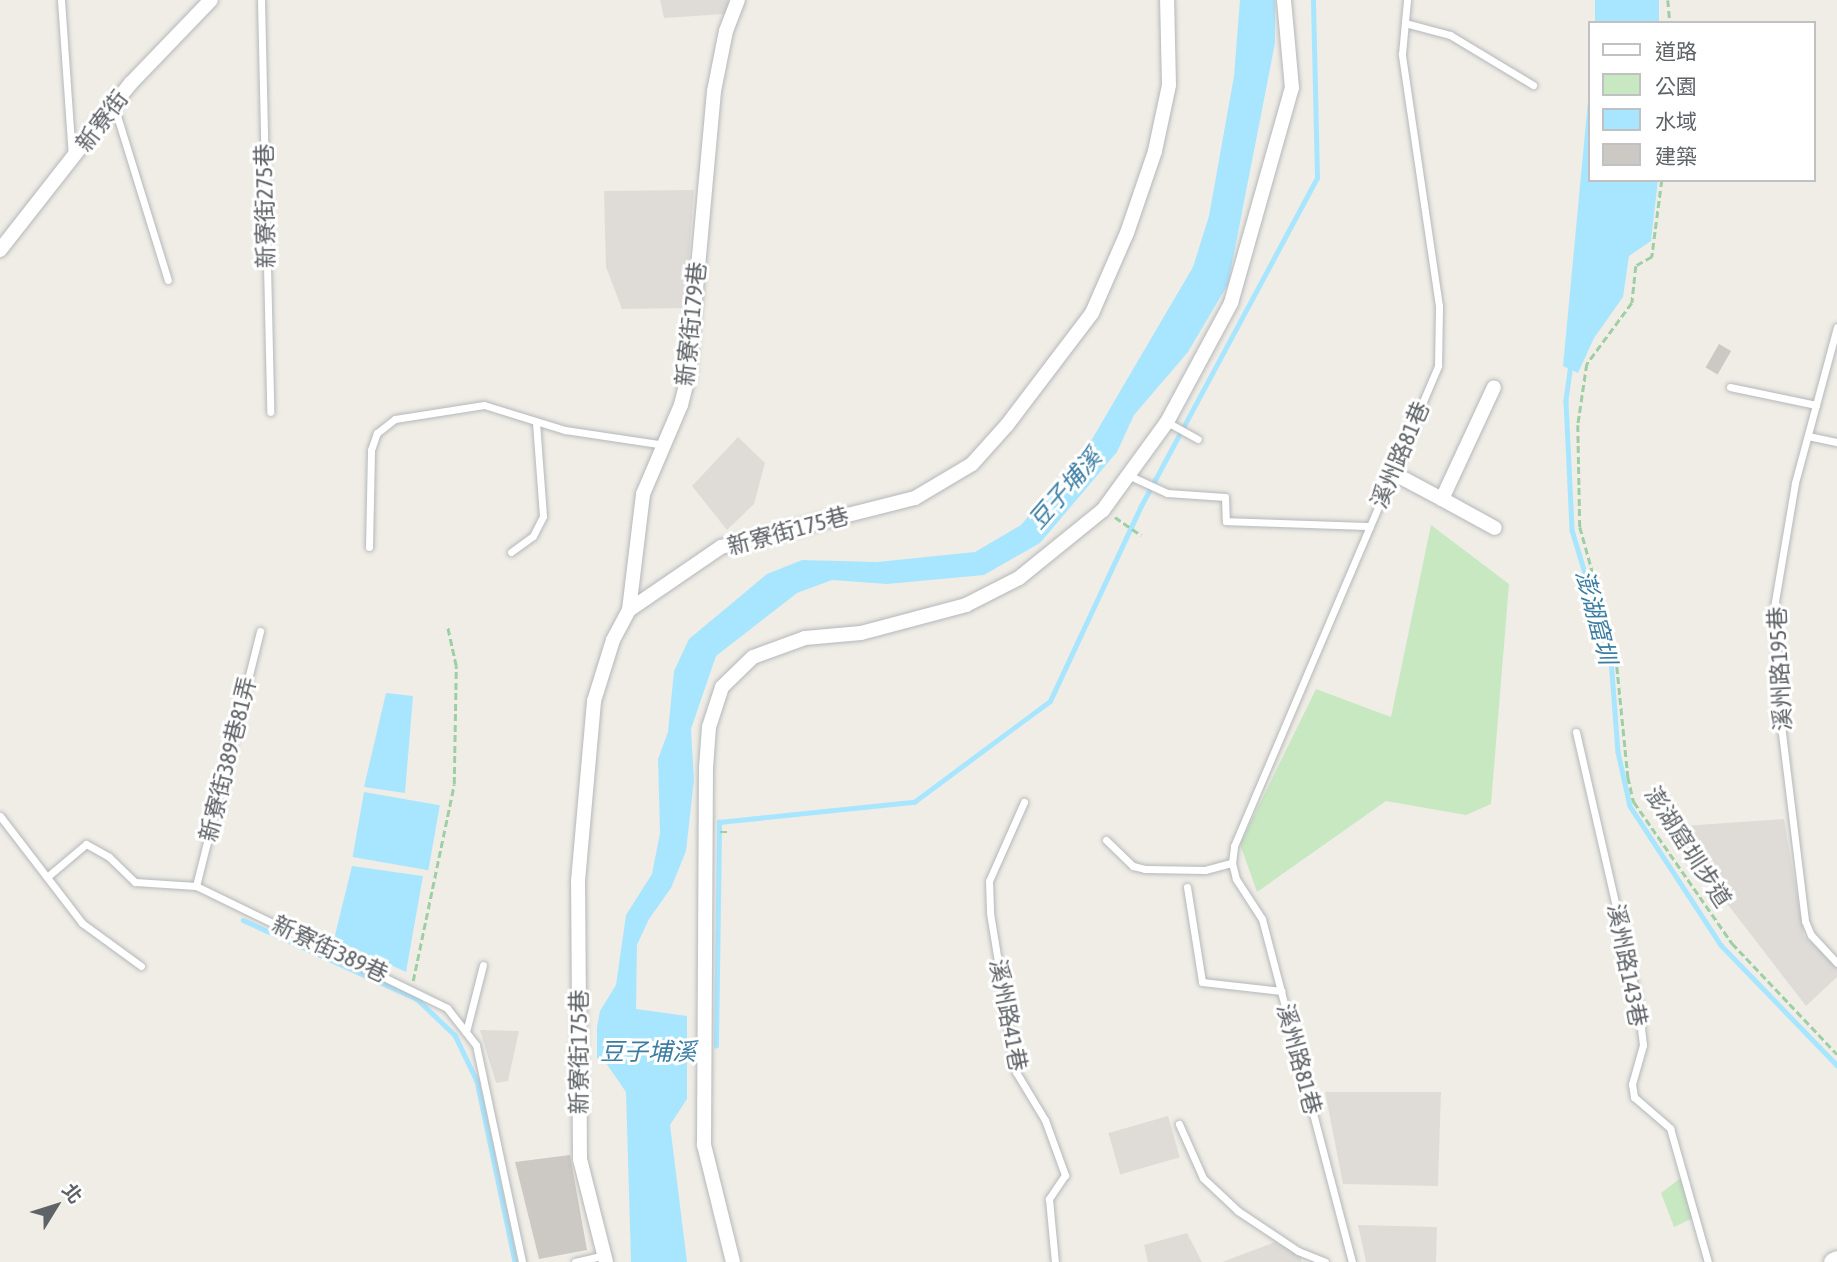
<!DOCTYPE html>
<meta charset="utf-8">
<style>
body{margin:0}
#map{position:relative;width:1837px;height:1262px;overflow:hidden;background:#f0ede6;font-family:"Asap Condensed","Noto Sans TC",sans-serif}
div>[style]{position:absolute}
.industrial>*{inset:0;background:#dfdcd8;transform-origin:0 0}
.green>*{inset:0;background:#c8e8c2}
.water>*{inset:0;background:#a8e6ff;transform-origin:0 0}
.stream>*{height:4.5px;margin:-2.25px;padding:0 2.25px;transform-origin:2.25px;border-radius:2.25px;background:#a8e6ff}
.building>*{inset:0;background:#ccc8c3;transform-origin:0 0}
.path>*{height:2.5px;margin-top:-1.25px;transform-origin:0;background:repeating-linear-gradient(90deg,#9ecfa4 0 7px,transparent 0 10.5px)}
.roads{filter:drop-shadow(0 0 2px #b4b8bb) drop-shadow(0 0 2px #b4b8bb)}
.service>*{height:7px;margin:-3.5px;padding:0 3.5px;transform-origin:3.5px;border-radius:3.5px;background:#fff}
.minor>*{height:14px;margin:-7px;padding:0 7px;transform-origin:7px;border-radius:7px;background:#fff}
.tertiary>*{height:19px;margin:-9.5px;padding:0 9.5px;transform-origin:9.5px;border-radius:9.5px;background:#fff}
span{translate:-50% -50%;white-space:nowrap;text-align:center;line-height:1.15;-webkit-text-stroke:6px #fff;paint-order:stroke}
.street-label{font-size:23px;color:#5e6367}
.water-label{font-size:24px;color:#3a7da3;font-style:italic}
.legend{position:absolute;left:1588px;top:21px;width:228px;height:161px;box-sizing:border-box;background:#fff;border:2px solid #bfc1c2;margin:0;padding:9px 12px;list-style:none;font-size:21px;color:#5e6367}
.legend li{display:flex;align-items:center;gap:14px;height:35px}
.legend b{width:35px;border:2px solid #bfc1c2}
.north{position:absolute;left:21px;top:1171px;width:70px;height:70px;-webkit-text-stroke:5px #fff;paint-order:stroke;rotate:52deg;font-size:19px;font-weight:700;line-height:28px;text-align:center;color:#5e6367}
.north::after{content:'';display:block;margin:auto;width:24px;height:32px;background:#5e6367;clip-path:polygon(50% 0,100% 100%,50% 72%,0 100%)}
</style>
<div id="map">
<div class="industrial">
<i style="clip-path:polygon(660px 0,729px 0,725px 14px,664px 18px)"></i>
<i style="clip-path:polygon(694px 190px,685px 308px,622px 309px,606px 267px,604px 191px)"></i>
<i style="clip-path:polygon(738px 437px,765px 463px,754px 504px,727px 530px,692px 486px)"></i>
<i style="clip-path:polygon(1784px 819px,1804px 936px,1837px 966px,1837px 977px,1806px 1006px,1668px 827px)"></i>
<i style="clip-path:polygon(480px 1030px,519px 1031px,508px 1081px,496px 1083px)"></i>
<i style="clip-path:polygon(1325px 1092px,1441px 1092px,1438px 1186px,1343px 1184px)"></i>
<i style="left:1168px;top:1116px;width:43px;height:62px;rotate:74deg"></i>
<i style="clip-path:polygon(1358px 1225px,1437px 1227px,1436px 1262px,1366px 1262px)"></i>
<i style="clip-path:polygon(1187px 1233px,1202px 1262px,1148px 1262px,1144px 1245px)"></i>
<i style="clip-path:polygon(1275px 1242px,1300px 1255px,1302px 1262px,1222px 1262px)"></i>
</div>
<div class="green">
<i style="clip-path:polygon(1431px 525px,1509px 584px,1491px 804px,1466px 815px,1386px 801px,1257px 892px,1240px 844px,1316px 689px,1391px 717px)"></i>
<i style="clip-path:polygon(1682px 1177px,1693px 1218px,1674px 1227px,1661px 1193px)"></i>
</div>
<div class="water">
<i style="clip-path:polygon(1240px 0,1275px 0,1275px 43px,1228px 284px,1188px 352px,1134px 415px,1117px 452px,1040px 543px,984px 575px,887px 584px,832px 580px,797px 593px,716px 656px,691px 729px,694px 780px,686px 851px,671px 888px,649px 919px,637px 945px,636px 1009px,687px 1016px,687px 1099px,670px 1125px,687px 1262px,631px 1262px,626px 1092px,606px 1063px,597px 1058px,597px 1027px,600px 1011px,616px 985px,626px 915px,652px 874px,660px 833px,658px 759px,668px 732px,674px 671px,689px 639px,767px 574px,802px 560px,877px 562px,975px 552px,1021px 525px,1054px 486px,1088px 446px,1193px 267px,1209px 216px,1234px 76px)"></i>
<i style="left:1595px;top:0;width:64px;height:23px"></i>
<i style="clip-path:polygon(1590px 80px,1590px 180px,1658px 180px,1651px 241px,1629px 256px,1623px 297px,1594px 338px,1578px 373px,1563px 366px)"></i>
<i style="clip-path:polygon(386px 693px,413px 696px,405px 793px,364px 787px)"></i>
<i style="left:364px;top:792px;width:77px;height:66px;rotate:10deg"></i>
<i style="clip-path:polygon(352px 866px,423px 876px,406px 972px,334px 939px)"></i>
</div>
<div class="stream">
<i style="left:1571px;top:364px;width:37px;rotate:98deg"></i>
<i style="left:1566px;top:401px;width:129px;rotate:87.3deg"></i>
<i style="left:1572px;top:530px;width:135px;rotate:73.2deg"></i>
<i style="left:1611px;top:659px;width:93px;rotate:85.7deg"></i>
<i style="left:1618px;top:752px;width:55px;rotate:77.5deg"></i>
<i style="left:1630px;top:806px;width:166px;rotate:56.8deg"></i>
<i style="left:1721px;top:945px;width:167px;rotate:46deg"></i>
<i style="left:243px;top:920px;width:191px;rotate:24.4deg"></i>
<i style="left:417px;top:999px;width:52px;rotate:43.5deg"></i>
<i style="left:455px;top:1035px;width:51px;rotate:64.4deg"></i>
<i style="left:477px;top:1081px;width:185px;rotate:78.1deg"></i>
<i style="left:716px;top:1046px;width:224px;rotate:-89.2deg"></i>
<i style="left:719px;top:822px;width:196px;rotate:-5.9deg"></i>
<i style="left:914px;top:802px;width:169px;rotate:-36.6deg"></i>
<i style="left:1050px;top:701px;width:215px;rotate:-65deg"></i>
<i style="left:1141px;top:506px;width:372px;rotate:-61.8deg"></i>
<i style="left:1317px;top:178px;width:178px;rotate:-91.3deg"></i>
</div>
<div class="building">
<i style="left:1719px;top:344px;width:14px;height:27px;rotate:30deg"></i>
<i style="clip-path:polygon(570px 1155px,587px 1250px,539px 1259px,515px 1162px)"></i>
</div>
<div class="path">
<i style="left:1668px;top:0;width:23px;rotate:85deg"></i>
<i style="left:1662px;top:180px;width:78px;rotate:97.4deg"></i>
<i style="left:1652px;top:257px;width:18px;rotate:151deg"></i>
<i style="left:1636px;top:266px;width:37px;rotate:96deg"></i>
<i style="left:1632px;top:303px;width:76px;rotate:126.4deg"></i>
<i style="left:1587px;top:364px;width:62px;rotate:98.4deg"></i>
<i style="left:1578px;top:425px;width:102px;rotate:88.9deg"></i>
<i style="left:1580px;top:527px;width:134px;rotate:74.4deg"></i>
<i style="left:1616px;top:656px;width:122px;rotate:84.3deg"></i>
<i style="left:1628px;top:777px;width:26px;rotate:77deg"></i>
<i style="left:1634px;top:802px;width:172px;rotate:55.2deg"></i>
<i style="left:1732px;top:943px;width:153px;rotate:46.6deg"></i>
<i style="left:1115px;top:517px;width:32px;rotate:35deg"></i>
<i style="left:720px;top:832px;width:10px"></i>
<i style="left:413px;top:981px;width:201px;rotate:-78.2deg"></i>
<i style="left:454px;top:784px;width:118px;rotate:-89deg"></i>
<i style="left:456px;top:666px;width:42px;rotate:-102.4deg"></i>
</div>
<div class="roads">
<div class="service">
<i style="left:61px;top:0;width:156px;rotate:86deg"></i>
<i style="left:261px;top:0;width:412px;rotate:88.7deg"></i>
<i style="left:1405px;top:23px;width:47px;rotate:14.9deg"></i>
<i style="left:1450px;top:35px;width:97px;rotate:31.1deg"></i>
<i style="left:114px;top:106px;width:182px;rotate:72.8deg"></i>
<i style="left:1837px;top:327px;width:162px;rotate:105.1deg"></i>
<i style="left:1795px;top:483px;width:126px;rotate:99.6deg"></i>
<i style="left:1774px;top:607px;width:126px;rotate:86.4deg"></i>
<i style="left:1782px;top:733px;width:189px;rotate:83deg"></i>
<i style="left:1805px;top:921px;width:15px;rotate:67deg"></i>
<i style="left:1811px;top:935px;width:38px;rotate:47deg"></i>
<i style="left:1730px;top:387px;width:88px;rotate:11.8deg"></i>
<i style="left:1167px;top:422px;width:35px;rotate:29deg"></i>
<i style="left:1808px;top:436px;width:30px;rotate:12deg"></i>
<i style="left:1128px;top:475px;width:43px;rotate:24.8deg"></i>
<i style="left:1167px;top:493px;width:58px;rotate:3.9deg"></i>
<i style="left:1225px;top:497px;width:24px;rotate:88deg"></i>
<i style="left:1226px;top:521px;width:144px;rotate:2deg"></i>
<i style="left:369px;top:547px;width:97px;rotate:-88.8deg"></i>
<i style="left:371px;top:450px;width:18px;rotate:-71deg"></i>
<i style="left:377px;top:433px;width:23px;rotate:-38deg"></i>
<i style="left:395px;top:419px;width:90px;rotate:-8.9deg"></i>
<i style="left:484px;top:405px;width:85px;rotate:17.2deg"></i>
<i style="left:565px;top:430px;width:101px;rotate:8.5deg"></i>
<i style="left:511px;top:552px;width:27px;rotate:-36deg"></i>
<i style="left:533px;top:536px;width:22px;rotate:-63deg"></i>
<i style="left:543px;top:516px;width:93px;rotate:-94.3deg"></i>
<i style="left:1576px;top:732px;width:278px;rotate:77.1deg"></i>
<i style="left:1638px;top:1003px;width:42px;rotate:83.2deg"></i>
<i style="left:1643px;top:1045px;width:41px;rotate:105.8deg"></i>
<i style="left:1632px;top:1084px;width:13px;rotate:81deg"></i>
<i style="left:1634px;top:1097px;width:48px;rotate:40.7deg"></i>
<i style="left:1670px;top:1128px;width:139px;rotate:74.2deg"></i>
<i style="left:1024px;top:802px;width:86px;rotate:113.9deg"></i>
<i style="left:989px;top:881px;width:32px;rotate:88deg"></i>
<i style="left:990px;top:913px;width:161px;rotate:80.7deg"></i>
<i style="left:1016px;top:1072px;width:56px;rotate:58.9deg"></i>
<i style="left:1045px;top:1120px;width:59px;rotate:70deg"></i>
<i style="left:1065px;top:1175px;width:29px;rotate:124deg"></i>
<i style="left:1049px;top:1199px;width:63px;rotate:84.6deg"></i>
<i style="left:0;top:816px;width:135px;rotate:52.5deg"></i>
<i style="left:82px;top:923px;width:73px;rotate:36.1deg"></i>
<i style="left:1106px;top:840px;width:37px;rotate:44deg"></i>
<i style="left:1133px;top:866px;width:12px;rotate:14deg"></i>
<i style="left:1145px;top:869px;width:60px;rotate:1deg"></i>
<i style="left:1205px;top:870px;width:28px;rotate:-15deg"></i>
<i style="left:47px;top:877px;width:51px;rotate:-40.2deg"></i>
<i style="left:86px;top:844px;width:26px;rotate:29deg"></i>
<i style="left:109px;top:857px;width:36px;rotate:44deg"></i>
<i style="left:135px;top:882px;width:61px;rotate:3.8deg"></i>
<i style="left:196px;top:886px;width:279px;rotate:25.9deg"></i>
<i style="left:447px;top:1008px;width:47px;rotate:51.9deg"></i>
<i style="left:476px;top:1045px;width:222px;rotate:78deg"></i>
<i style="left:196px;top:886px;width:263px;rotate:-75.9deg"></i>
<i style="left:1187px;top:887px;width:96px;rotate:81deg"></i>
<i style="left:1202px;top:982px;width:80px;rotate:6.5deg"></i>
<i style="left:466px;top:1032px;width:69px;rotate:-75.8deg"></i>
<i style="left:1179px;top:1124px;width:59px;rotate:66deg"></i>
<i style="left:1203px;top:1178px;width:48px;rotate:43.3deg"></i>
<i style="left:1238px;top:1211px;width:72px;rotate:33.7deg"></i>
<i style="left:1298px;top:1251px;width:29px;rotate:22deg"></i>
<i style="left:575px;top:1262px;width:31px;rotate:-13deg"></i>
<i style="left:1352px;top:1262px;width:355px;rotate:-104.7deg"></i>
<i style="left:1262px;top:919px;width:48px;rotate:-123deg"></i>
<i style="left:1236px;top:879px;width:16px;rotate:-104deg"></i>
<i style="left:1232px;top:863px;width:17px;rotate:-83deg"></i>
<i style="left:1234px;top:846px;width:522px;rotate:-66.97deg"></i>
<i style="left:1438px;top:366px;width:60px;rotate:-89deg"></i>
<i style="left:1439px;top:306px;width:255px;rotate:-98.4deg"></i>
<i style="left:1402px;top:54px;width:54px;rotate:-84.7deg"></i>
</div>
<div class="minor">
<i style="left:0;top:250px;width:212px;rotate:-51.9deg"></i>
<i style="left:131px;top:83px;width:115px;rotate:-46.1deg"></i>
<i style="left:1393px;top:473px;width:55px;rotate:28deg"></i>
<i style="left:1442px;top:499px;width:123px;rotate:-65.1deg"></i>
<i style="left:1442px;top:499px;width:60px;rotate:28.7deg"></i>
<i style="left:629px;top:610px;width:117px;rotate:-83.1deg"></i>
<i style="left:643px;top:494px;width:97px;rotate:-66.9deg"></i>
<i style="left:681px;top:405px;width:29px;rotate:-76deg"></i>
<i style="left:688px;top:377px;width:287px;rotate:-84.8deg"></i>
<i style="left:714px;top:91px;width:61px;rotate:-78.7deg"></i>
<i style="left:726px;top:31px;width:33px;rotate:-69deg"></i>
<i style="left:606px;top:1262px;width:106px;rotate:-104.2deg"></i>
<i style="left:580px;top:1159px;width:278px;rotate:-90.4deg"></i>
<i style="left:578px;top:881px;width:181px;rotate:-84.9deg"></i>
<i style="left:594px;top:701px;width:64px;rotate:-72.7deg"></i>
<i style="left:613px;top:640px;width:34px;rotate:-62deg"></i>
<i style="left:629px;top:610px;width:112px;rotate:-34.4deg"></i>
<i style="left:721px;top:547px;width:200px;rotate:-14.2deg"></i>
<i style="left:915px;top:498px;width:66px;rotate:-30.8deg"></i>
<i style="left:972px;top:464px;width:52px;rotate:-48.1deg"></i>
<i style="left:1007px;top:425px;width:141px;rotate:-52.8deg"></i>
<i style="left:1092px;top:313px;width:87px;rotate:-66.4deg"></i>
<i style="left:1127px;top:233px;width:87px;rotate:-71.1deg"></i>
<i style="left:1155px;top:151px;width:67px;rotate:-78deg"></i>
<i style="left:1169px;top:85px;width:85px;rotate:-91.3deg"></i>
<i style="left:733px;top:1262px;width:121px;rotate:-103.9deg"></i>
<i style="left:704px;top:1145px;width:377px;rotate:-89.7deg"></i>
<i style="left:706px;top:768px;width:41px;rotate:-85.8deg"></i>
<i style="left:709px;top:727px;width:42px;rotate:-72deg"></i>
<i style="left:722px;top:687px;width:43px;rotate:-44.1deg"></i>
<i style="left:753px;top:657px;width:55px;rotate:-20.1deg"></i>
<i style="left:805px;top:638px;width:56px;rotate:-5.1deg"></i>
<i style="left:861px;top:633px;width:109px;rotate:-14.9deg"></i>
<i style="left:966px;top:605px;width:59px;rotate:-27deg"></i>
<i style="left:1019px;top:578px;width:108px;rotate:-39deg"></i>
<i style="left:1103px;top:510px;width:109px;rotate:-54deg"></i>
<i style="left:1167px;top:422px;width:135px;rotate:-61.7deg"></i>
<i style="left:1231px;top:303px;width:223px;rotate:-74.2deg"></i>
<i style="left:1292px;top:88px;width:88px;rotate:-95.2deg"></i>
</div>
<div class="tertiary">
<i style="left:1833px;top:1262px;width:4px;rotate:-27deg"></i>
</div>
</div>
<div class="street-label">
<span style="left:102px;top:121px;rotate:-53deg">新寮街</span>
<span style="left:265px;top:206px;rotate:-91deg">新寮街275巷</span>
<span style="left:691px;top:324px;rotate:-84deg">新寮街179巷</span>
<span style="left:1400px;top:455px;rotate:-67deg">溪州路81巷</span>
<span style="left:788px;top:531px;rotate:-15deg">新寮街175巷</span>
<span style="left:1780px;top:669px;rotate:-93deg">溪州路195巷</span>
<span style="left:228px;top:759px;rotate:-76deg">新寮街389巷81弄</span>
<span style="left:1688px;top:847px;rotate:57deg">澎湖窟圳步道</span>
<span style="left:330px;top:949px;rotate:25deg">新寮街389巷</span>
<span style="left:1627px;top:965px;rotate:79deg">溪州路143巷</span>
<span style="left:1008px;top:1015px;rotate:79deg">溪州路41巷</span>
<span style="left:579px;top:1052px;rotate:-90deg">新寮街175巷</span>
<span style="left:1299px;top:1059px;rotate:75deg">溪州路81巷</span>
</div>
<div class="water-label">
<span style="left:1065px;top:489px;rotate:-49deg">豆子埔溪</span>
<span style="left:1596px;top:617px;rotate:75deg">澎湖窟圳</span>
<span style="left:648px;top:1052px">豆子埔溪</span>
</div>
<ul class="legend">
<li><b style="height:9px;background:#fff"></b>道路</li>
<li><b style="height:19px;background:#c8e8c2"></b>公園</li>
<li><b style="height:19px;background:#a8e6ff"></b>水域</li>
<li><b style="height:19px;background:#ccc8c3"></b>建築</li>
</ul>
<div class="north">北</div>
</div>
